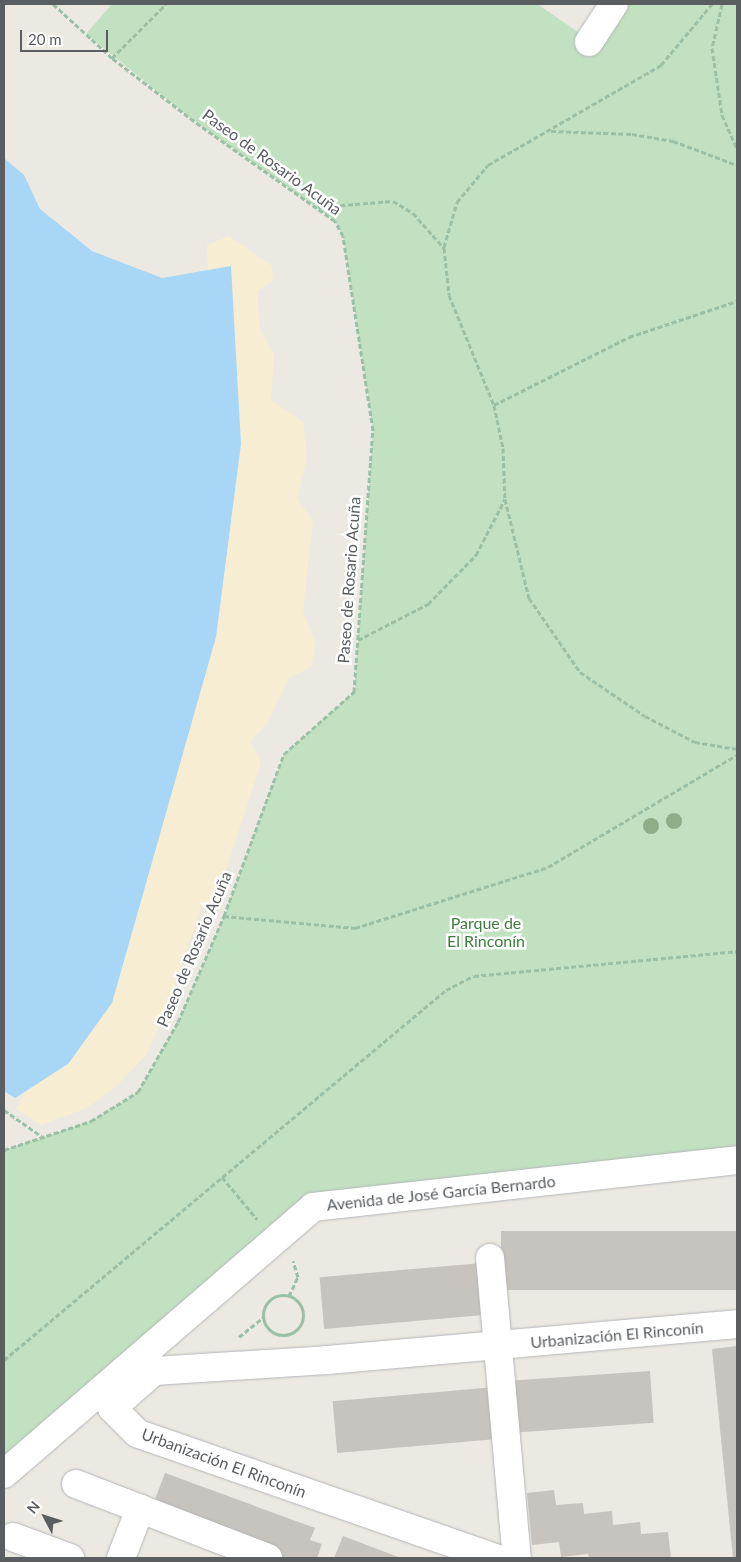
<!DOCTYPE html>
<meta charset="utf-8">
<style>
body{margin:0}
#map{position:relative;width:741px;height:1562px;overflow:hidden;background:#ece9e2;font-family:Lato,sans-serif}
div>[style]{position:absolute}
.green>*{inset:0;background:#c2e1c1}
.sand>*{inset:0;background:#f6edd3}
.water>*{inset:0;background:#a8d6f6}
.building>*{inset:0;background:#c7c4bf;transform-origin:0 0}
.path>*{height:3px;margin-top:-1.5px;transform-origin:0;background:repeating-linear-gradient(90deg,#9ac1a5 0 5px,transparent 0 7.5px)}
.path>.ring{margin:-1.5px;padding:0;box-sizing:content-box;background:none;border:3px solid #9ac1a5;border-radius:50%}
.roads{filter:drop-shadow(0 0 1px #b2b5b8) drop-shadow(0 0 1px #b2b5b8)}
.minor>*{height:28px;margin:-14px;padding:0 14px;transform-origin:14px;border-radius:14px;background:#fff}
.trees>*{width:16px;height:16px;margin:-8px;border-radius:50%;background:#8cae88}
span{translate:-50% -50%;white-space:nowrap;text-align:center;line-height:1.15;-webkit-text-stroke:5px #fff;paint-order:stroke}
.street-label{font-size:16px;color:#5a5e61}
.park-label{font-size:16px;color:#3d7e3e}
.frame{position:absolute;inset:0;border:5px solid #5a5e61;pointer-events:none}
.north{position:absolute;left:20px;top:1492px;width:50px;height:50px;-webkit-text-stroke:4px #fff;paint-order:stroke;rotate:310deg;font-size:14px;font-weight:700;line-height:20px;text-align:center;color:#5a5e61}
.north::after{content:'';display:block;margin:auto;width:18px;height:22px;background:#5a5e61;clip-path:polygon(50% 0,100% 100%,50% 72%,0 100%)}
.scale{position:absolute;left:20px;top:30px;width:88px;height:22px;box-sizing:border-box;border:2px solid #5a5e61;border-top:0;padding-left:6px;font-size:15px;line-height:18px;white-space:nowrap;color:#5a5e61;-webkit-text-stroke:4px #fff;paint-order:stroke}
</style>
<div id="map">
<div class="green">
<i style="clip-path:polygon(112px 4px,537px 4px,581px 34px,614px 4px,737px 4px,737px 1160px,313px 1207px,4px 1474px,4px 1150px,91px 1121px,138px 1092px,178px 1022px,224px 916px,284px 754px,354px 692px,373px 430px,343px 236px,335px 221px,194px 121px,86px 34px)"></i>
</div>
<div class="sand">
<i style="clip-path:polygon(229px 236px,272px 266px,273px 281px,257px 291px,260px 329px,274px 355px,271px 400px,303px 422px,307px 457px,297px 499px,313px 521px,303px 612px,316px 644px,311px 667px,289px 678px,268px 722px,250px 742px,261px 762px,214px 907px,202px 905px,165px 1014px,146px 1055px,118px 1085px,87px 1108px,41px 1125px,16px 1109px,24px 1094px,68px 1048px,208px 287px,207px 245px)"></i>
</div>
<div class="water">
<i style="clip-path:polygon(4px 158px,24px 175px,40px 209px,92px 251px,162px 278px,231px 266px,241px 444px,216px 637px,112px 1003px,68px 1064px,15px 1098px,4px 1091px)"></i>
</div>
<div class="building">
<i style="left:737px;top:1231px;width:59px;height:236px;rotate:90deg"></i>
<i style="left:482px;top:1263px;width:52px;height:163px;rotate:85deg"></i>
<i style="clip-path:polygon(737px 1346px,737px 1558px,733px 1558px,712px 1349px)"></i>
<i style="left:650px;top:1371px;width:52px;height:137px;rotate:86deg"></i>
<i style="left:495px;top:1387px;width:52px;height:163px;rotate:85deg"></i>
<i style="clip-path:polygon(165px 1473px,315px 1528px,310px 1540px,322px 1544px,317px 1558px,279px 1558px,152px 1507px)"></i>
<i style="clip-path:polygon(554px 1490px,556px 1505px,583px 1503px,584px 1514px,612px 1511px,613px 1525px,640px 1522px,641px 1534px,668px 1532px,671px 1558px,589px 1558px,588px 1554px,561px 1557px,559px 1542px,532px 1545px,527px 1493px)"></i>
<i style="clip-path:polygon(343px 1536px,401px 1558px,334px 1558px)"></i>
</div>
<div class="path">
<i style="left:722px;top:4px;width:45px;rotate:102.8deg"></i>
<i style="left:712px;top:48px;width:68px;rotate:81.5deg"></i>
<i style="left:722px;top:115px;width:36px;rotate:66deg"></i>
<i style="left:112px;top:58px;width:76px;rotate:-45deg"></i>
<i style="left:551px;top:131px;width:81px;rotate:2.1deg"></i>
<i style="left:632px;top:134px;width:42px;rotate:9.7deg"></i>
<i style="left:673px;top:141px;width:68px;rotate:20.6deg"></i>
<i style="left:318px;top:207px;width:75px;rotate:-4.6deg"></i>
<i style="left:393px;top:201px;width:23px;rotate:31deg"></i>
<i style="left:413px;top:213px;width:47px;rotate:48.5deg"></i>
<i style="left:444px;top:248px;width:47px;rotate:83.9deg"></i>
<i style="left:449px;top:295px;width:119px;rotate:67.8deg"></i>
<i style="left:494px;top:405px;width:44px;rotate:78.2deg"></i>
<i style="left:503px;top:448px;width:51px;rotate:87.8deg"></i>
<i style="left:505px;top:499px;width:102px;rotate:76.4deg"></i>
<i style="left:529px;top:598px;width:90px;rotate:55.4deg"></i>
<i style="left:580px;top:672px;width:78px;rotate:34.1deg"></i>
<i style="left:645px;top:716px;width:56px;rotate:27.5deg"></i>
<i style="left:695px;top:742px;width:43px;rotate:9.5deg"></i>
<i style="left:444px;top:247px;width:47px;rotate:-73.9deg"></i>
<i style="left:457px;top:202px;width:48px;rotate:-50deg"></i>
<i style="left:488px;top:165px;width:200px;rotate:-30deg"></i>
<i style="left:661px;top:65px;width:80px;rotate:-50.1deg"></i>
<i style="left:494px;top:405px;width:151px;rotate:-26.7deg"></i>
<i style="left:629px;top:337px;width:114px;rotate:-18.4deg"></i>
<i style="left:358px;top:640px;width:79px;rotate:-27.2deg"></i>
<i style="left:428px;top:604px;width:69px;rotate:-45.6deg"></i>
<i style="left:476px;top:555px;width:63px;rotate:-62.6deg"></i>
<i style="left:224px;top:916px;width:132px;rotate:5.2deg"></i>
<i style="left:355px;top:928px;width:202px;rotate:-17.5deg"></i>
<i style="left:548px;top:867px;width:220px;rotate:-30.7deg"></i>
<i style="left:4px;top:1110px;width:49px;rotate:35deg"></i>
<i style="left:4px;top:1150px;width:92px;rotate:-18.4deg"></i>
<i style="left:91px;top:1121px;width:55px;rotate:-31.7deg"></i>
<i style="left:138px;top:1092px;width:81px;rotate:-60.3deg"></i>
<i style="left:178px;top:1022px;width:116px;rotate:-66.5deg"></i>
<i style="left:224px;top:916px;width:173px;rotate:-69.7deg"></i>
<i style="left:284px;top:754px;width:94px;rotate:-41.5deg"></i>
<i style="left:354px;top:692px;width:263px;rotate:-85.9deg"></i>
<i style="left:373px;top:430px;width:196px;rotate:-98.8deg"></i>
<i style="left:343px;top:236px;width:17px;rotate:-118deg"></i>
<i style="left:335px;top:221px;width:173px;rotate:-144.7deg"></i>
<i style="left:194px;top:121px;width:103px;rotate:-142.5deg"></i>
<i style="left:112px;top:58px;width:80px;rotate:-137.5deg"></i>
<i style="left:222px;top:1177px;width:55px;rotate:50.2deg"></i>
<i class="ring" style="left:263px;top:1295px;width:37px;height:37px"></i>
<i style="left:289px;top:1296px;width:21px;rotate:-65deg"></i>
<i style="left:298px;top:1277px;width:17px;rotate:-107deg"></i>
<i style="left:239px;top:1337px;width:32px;rotate:-39deg"></i>
<i style="left:4px;top:1360px;width:576px;rotate:-39.93deg"></i>
<i style="left:446px;top:990px;width:31px;rotate:-27deg"></i>
<i style="left:474px;top:976px;width:264px;rotate:-5.4deg"></i>
</div>
<div class="roads">
<div class="minor">
<i style="left:589px;top:42px;width:45px;rotate:-56.7deg"></i>
<i style="left:490px;top:1258px;width:301px;rotate:84.9deg"></i>
<i style="left:4px;top:1474px;width:408px;rotate:-40.8deg"></i>
<i style="left:313px;top:1207px;width:427px;rotate:-6.3deg"></i>
<i style="left:76px;top:1484px;width:206px;rotate:21.1deg"></i>
<i style="left:13px;top:1537px;width:61px;rotate:20.2deg"></i>
<i style="left:121px;top:1558px;width:53px;rotate:-68.8deg"></i>
<i style="left:495px;top:1558px;width:379px;rotate:-160.8deg"></i>
<i style="left:137px;top:1433px;width:35px;rotate:-135deg"></i>
<i style="left:112px;top:1408px;width:56px;rotate:-41.4deg"></i>
<i style="left:154px;top:1371px;width:173px;rotate:-3.6deg"></i>
<i style="left:327px;top:1360px;width:412px;rotate:-5deg"></i>
</div>
</div>
<div class="trees">
<i style="left:674px;top:821px"></i>
<i style="left:651px;top:826px"></i>
</div>
<div class="street-label">
<span style="left:272px;top:162px;rotate:36deg">Paseo de Rosario Acuña</span>
<span style="left:349px;top:580px;rotate:-86deg">Paseo de Rosario Acuña</span>
<span style="left:194px;top:949px;rotate:-67deg">Paseo de Rosario Acuña</span>
<span style="left:441px;top:1193px;rotate:-6deg">Avenida de José García Bernardo</span>
<span style="left:617px;top:1335px;rotate:-5deg">Urbanización El Rinconín</span>
<span style="left:224px;top:1463px;rotate:20deg">Urbanización El Rinconín</span>
</div>
<div class="park-label">
<span style="left:486px;top:932px">Parque de<br>El Rinconín</span>
</div>
<div class="frame"></div>
<div class="north">N</div>
<div class="scale">20 m</div>
</div>
